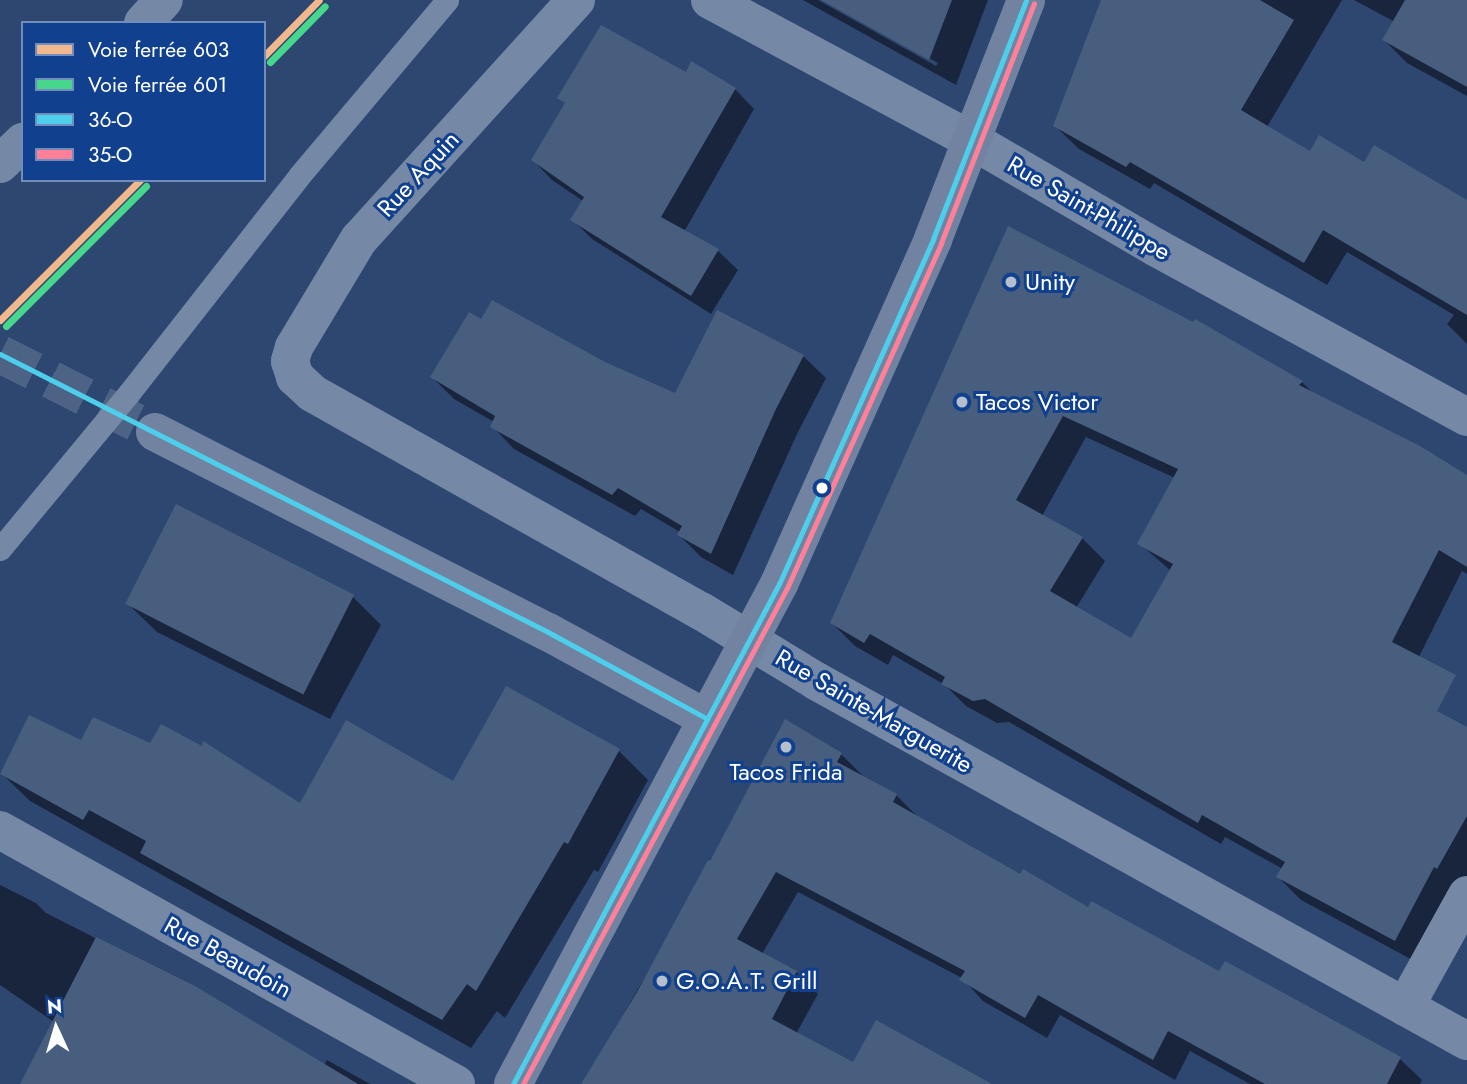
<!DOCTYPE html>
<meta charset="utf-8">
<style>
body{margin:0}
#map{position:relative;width:1467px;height:1084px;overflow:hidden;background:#2e4771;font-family:Jost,sans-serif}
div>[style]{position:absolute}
.shadow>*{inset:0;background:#0007}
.building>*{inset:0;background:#485e7f;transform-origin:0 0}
.secondary-tunnel>*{height:38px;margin-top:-19px;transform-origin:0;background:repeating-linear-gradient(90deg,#4d6386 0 38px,transparent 0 57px)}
.lane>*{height:23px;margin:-11.5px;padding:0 11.5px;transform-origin:11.5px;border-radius:11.5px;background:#7588a5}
.street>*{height:38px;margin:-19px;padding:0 19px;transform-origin:19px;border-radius:19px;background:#7588a5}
.secondary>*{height:38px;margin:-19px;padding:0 19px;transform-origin:19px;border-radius:19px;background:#7183a1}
.bus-1>*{height:5px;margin:-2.5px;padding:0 2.5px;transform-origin:2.5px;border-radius:2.5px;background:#4dcfeb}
.bus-2>*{height:5px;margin:-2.5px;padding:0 2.5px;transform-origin:2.5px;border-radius:2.5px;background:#ff8098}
.rail-1>*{height:7px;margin:-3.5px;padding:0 3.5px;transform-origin:3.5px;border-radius:3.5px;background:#f1b78d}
.rail-2>*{height:7px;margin:-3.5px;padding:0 3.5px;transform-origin:3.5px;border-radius:3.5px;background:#46d78d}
.dots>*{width:19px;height:19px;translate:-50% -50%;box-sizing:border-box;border:4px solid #11418e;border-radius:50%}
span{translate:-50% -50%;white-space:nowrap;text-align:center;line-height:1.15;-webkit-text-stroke:6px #11418e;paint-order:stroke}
.street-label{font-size:24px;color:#fff}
.poi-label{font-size:24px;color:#fff}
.left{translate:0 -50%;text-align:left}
.legend{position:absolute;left:21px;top:21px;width:245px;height:161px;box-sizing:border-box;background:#11418e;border:2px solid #708dbb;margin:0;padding:9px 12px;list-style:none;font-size:21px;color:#fff}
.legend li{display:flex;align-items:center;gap:14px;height:35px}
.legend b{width:35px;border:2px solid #708dbb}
.north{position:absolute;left:21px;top:993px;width:70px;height:70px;-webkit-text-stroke:5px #11418e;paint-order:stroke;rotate:356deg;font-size:19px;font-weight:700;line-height:28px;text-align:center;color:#fff}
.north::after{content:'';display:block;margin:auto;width:24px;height:32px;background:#fff;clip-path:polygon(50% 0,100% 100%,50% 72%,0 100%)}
</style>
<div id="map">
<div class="shadow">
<i style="clip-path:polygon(803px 0,818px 0,936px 66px,938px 63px,825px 0,988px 0,956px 85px)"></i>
<i style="clip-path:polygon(1103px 0,1342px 0,1267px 127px,1311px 153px,1365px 164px,1467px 202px,1467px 344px,1447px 324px,1454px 315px,1347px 252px,1327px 285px,1154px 183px,1150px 189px,1079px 149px,1055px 126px)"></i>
<i style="clip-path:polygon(1354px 0,1467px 0,1467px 96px,1407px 63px,1384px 40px,1395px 22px)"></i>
<i style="clip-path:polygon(686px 74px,735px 89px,754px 109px,684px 232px,718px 251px,738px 270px,711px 314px,592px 239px,573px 220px,583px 201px,552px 180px,533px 160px,566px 104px,559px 98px)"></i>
<i style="clip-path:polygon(evenodd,1009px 228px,1302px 382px,1315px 395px,1467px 475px,1467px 574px,1462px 571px,1329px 836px,1467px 729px,1467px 879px,1418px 963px,1301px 900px,1278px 877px,1283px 869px,1225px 837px,1221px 844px,1009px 722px,997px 723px,966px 706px,945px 685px,893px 655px,888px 665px,855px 646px,832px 623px,1009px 228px,1086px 437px,1175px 478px,1139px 543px,1171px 571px,1132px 640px,1076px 608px,1105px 561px,1082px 538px,1042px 516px,1086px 437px)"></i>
<i style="clip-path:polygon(718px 313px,803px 356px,826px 378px,798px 432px,733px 575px,701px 557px,679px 535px,680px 532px,641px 509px,635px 516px,514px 449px,492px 426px,494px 422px,454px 399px,432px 377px,482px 322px,604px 364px,675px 395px)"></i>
<i style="clip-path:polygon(353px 597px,381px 625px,330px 719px,157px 632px,129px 605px)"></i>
<i style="clip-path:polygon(30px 717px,82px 742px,151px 745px,301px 806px,454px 783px,619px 751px,648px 780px,598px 872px,594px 870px,505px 1018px,497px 1011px,471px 1048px,30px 801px,1px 773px)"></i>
<i style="clip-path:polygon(841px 754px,863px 776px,896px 795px,918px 817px,1021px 877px,1400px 1059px,1422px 1080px,1420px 1084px,1250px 1084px,1190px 1051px,1175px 1080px,1060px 1015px,1047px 1038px,983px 1001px,962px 978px,798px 892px,762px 954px,796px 972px,818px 994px,796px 1034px,853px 1064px,991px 1084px,583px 1084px,711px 863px)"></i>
<i style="clip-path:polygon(0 885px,36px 903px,46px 913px,194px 988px,324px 1065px,327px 1060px,370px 1084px,22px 1084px,54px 1022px,0 985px)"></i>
</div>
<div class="building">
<i style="clip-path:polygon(821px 0,952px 0,929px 60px)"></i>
<i style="clip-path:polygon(1101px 0,1260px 0,1294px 20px,1241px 110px,1310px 151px,1319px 135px,1364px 162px,1374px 145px,1467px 200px,1467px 315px,1323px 230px,1304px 263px,1130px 162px,1126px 167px,1053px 126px)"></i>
<i style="clip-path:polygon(1405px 0,1467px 0,1467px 87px,1382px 40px)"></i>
<i style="clip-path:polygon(601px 25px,686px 72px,691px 61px,736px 88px,661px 217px,719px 249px,691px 296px,570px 220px,584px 197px,531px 160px,565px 103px,557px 98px)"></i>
<i style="clip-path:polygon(evenodd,1008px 226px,1193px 322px,1195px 319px,1303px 381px,1299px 385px,1420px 446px,1467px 475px,1467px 567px,1439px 550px,1392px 642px,1456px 675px,1437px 711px,1467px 727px,1467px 816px,1437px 869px,1434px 867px,1395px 941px,1276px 877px,1285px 862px,1202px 815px,1198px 823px,985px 699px,973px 701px,941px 684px,945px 677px,870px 634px,864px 643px,830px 623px,1008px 226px,1063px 416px,1178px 469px,1137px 544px,1173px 564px,1131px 638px,1050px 591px,1083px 537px,1016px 500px,1063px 416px)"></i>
<i style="clip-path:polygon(492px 300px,605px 362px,675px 393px,717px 310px,804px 355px,776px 409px,711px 554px,677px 535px,682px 526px,618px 488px,612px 495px,490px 427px,495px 416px,430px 377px,469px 312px,481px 319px)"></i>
<i style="left:176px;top:504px;width:200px;height:112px;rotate:27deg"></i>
<i style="clip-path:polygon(506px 686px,620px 749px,568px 844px,564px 842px,476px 991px,467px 984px,442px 1020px,140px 853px,146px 841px,89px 810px,83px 820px,0 774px,29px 715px,81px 740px,93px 717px,150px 743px,161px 724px,202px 746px,203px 741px,300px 803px,346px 720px,453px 781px)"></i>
<i style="clip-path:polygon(785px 719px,842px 753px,837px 762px,897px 794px,893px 802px,1020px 874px,1023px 869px,1088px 907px,1091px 901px,1219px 971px,1225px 961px,1401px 1057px,1387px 1084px,1265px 1084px,1168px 1031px,1153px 1060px,1038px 995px,1025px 1018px,959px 980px,965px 971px,776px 872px,737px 939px,797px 971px,772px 1019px,853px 1062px,876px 1020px,992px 1084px,581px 1084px,637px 992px,708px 860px,710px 861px)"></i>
<i style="clip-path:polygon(96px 937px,195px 986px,358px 1084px,20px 1084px)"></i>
</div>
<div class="secondary-tunnel">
<i style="left:0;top:354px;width:174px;rotate:26.7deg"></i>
</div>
<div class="lane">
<i style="left:0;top:549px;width:202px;rotate:-50.4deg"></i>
<i style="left:129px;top:393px;width:276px;rotate:-51.9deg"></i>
<i style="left:299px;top:176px;width:230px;rotate:-49.9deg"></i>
</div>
<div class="street">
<i style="left:576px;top:0;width:323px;rotate:132.2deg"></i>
<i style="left:359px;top:239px;width:126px;rotate:121deg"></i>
<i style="left:294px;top:347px;width:15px;rotate:106deg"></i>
<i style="left:290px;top:361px;width:17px;rotate:73deg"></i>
<i style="left:295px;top:377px;width:23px;rotate:43deg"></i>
<i style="left:312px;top:393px;width:446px;rotate:29.3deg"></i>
<i style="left:701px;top:611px;width:135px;rotate:31.3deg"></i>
<i style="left:816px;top:681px;width:744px;rotate:28.94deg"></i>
<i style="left:710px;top:0;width:298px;rotate:28.2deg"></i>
<i style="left:973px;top:141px;width:211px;rotate:30.2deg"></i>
<i style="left:1155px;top:247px;width:355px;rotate:28.6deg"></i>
<i style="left:143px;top:23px;width:31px;rotate:-48deg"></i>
<i style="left:0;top:164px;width:32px;rotate:-44deg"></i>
<i style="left:0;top:830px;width:522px;rotate:29.12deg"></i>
<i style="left:1405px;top:1007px;width:128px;rotate:-61deg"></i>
</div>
<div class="secondary">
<i style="left:155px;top:432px;width:441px;rotate:27deg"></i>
<i style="left:548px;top:632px;width:180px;rotate:28.6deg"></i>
<i style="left:513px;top:1084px;width:566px;rotate:-61.99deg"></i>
<i style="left:779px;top:584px;width:378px;rotate:-65.9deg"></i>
<i style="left:933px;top:239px;width:256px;rotate:-68.7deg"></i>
</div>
<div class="bus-1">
<i style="left:0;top:354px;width:614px;rotate:26.9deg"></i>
<i style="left:548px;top:632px;width:180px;rotate:28.6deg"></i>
<i style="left:513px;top:1084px;width:566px;rotate:-61.99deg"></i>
<i style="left:779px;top:584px;width:378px;rotate:-65.9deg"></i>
<i style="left:933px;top:239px;width:256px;rotate:-68.7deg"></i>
</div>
<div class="bus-2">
<i style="left:523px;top:1084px;width:562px;rotate:-61.98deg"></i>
<i style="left:787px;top:588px;width:378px;rotate:-65.9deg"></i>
<i style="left:941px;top:243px;width:257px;rotate:-68.8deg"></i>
</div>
<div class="rail-1">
<i style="left:264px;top:56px;width:78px;rotate:-45.5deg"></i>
<i style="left:0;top:320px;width:198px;rotate:-45deg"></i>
</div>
<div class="rail-2">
<i style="left:270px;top:62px;width:78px;rotate:-45.5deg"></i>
<i style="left:6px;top:326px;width:198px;rotate:-45deg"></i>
</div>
<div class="dots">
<i style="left:1011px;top:282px;background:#b6bfcd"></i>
<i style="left:962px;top:402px;background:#b6bfcd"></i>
<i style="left:822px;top:488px;background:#fff"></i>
<i style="left:786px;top:747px;background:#b6bfcd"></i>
<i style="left:662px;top:981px;background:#b6bfcd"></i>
</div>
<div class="street-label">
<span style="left:418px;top:174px;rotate:-47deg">Rue Aquin</span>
<span style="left:1089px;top:208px;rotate:30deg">Rue Saint-Philippe</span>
<span style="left:874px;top:711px;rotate:30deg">Rue Sainte-Marguerite</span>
<span style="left:228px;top:957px;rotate:29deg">Rue Beaudoin</span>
</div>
<div class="poi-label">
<span class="left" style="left:1025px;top:282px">Unity</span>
<span class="left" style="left:976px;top:402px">Tacos Victor</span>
<span style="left:786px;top:772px">Tacos Frida</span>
<span class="left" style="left:676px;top:981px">G.O.A.T. Grill</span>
</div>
<ul class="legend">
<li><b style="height:9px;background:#f1b78d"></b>Voie ferrée 603</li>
<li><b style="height:9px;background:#46d78d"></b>Voie ferrée 601</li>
<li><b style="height:9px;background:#4dcfeb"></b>36-O</li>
<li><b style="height:9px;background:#ff8098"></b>35-O</li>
</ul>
<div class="north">N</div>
</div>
